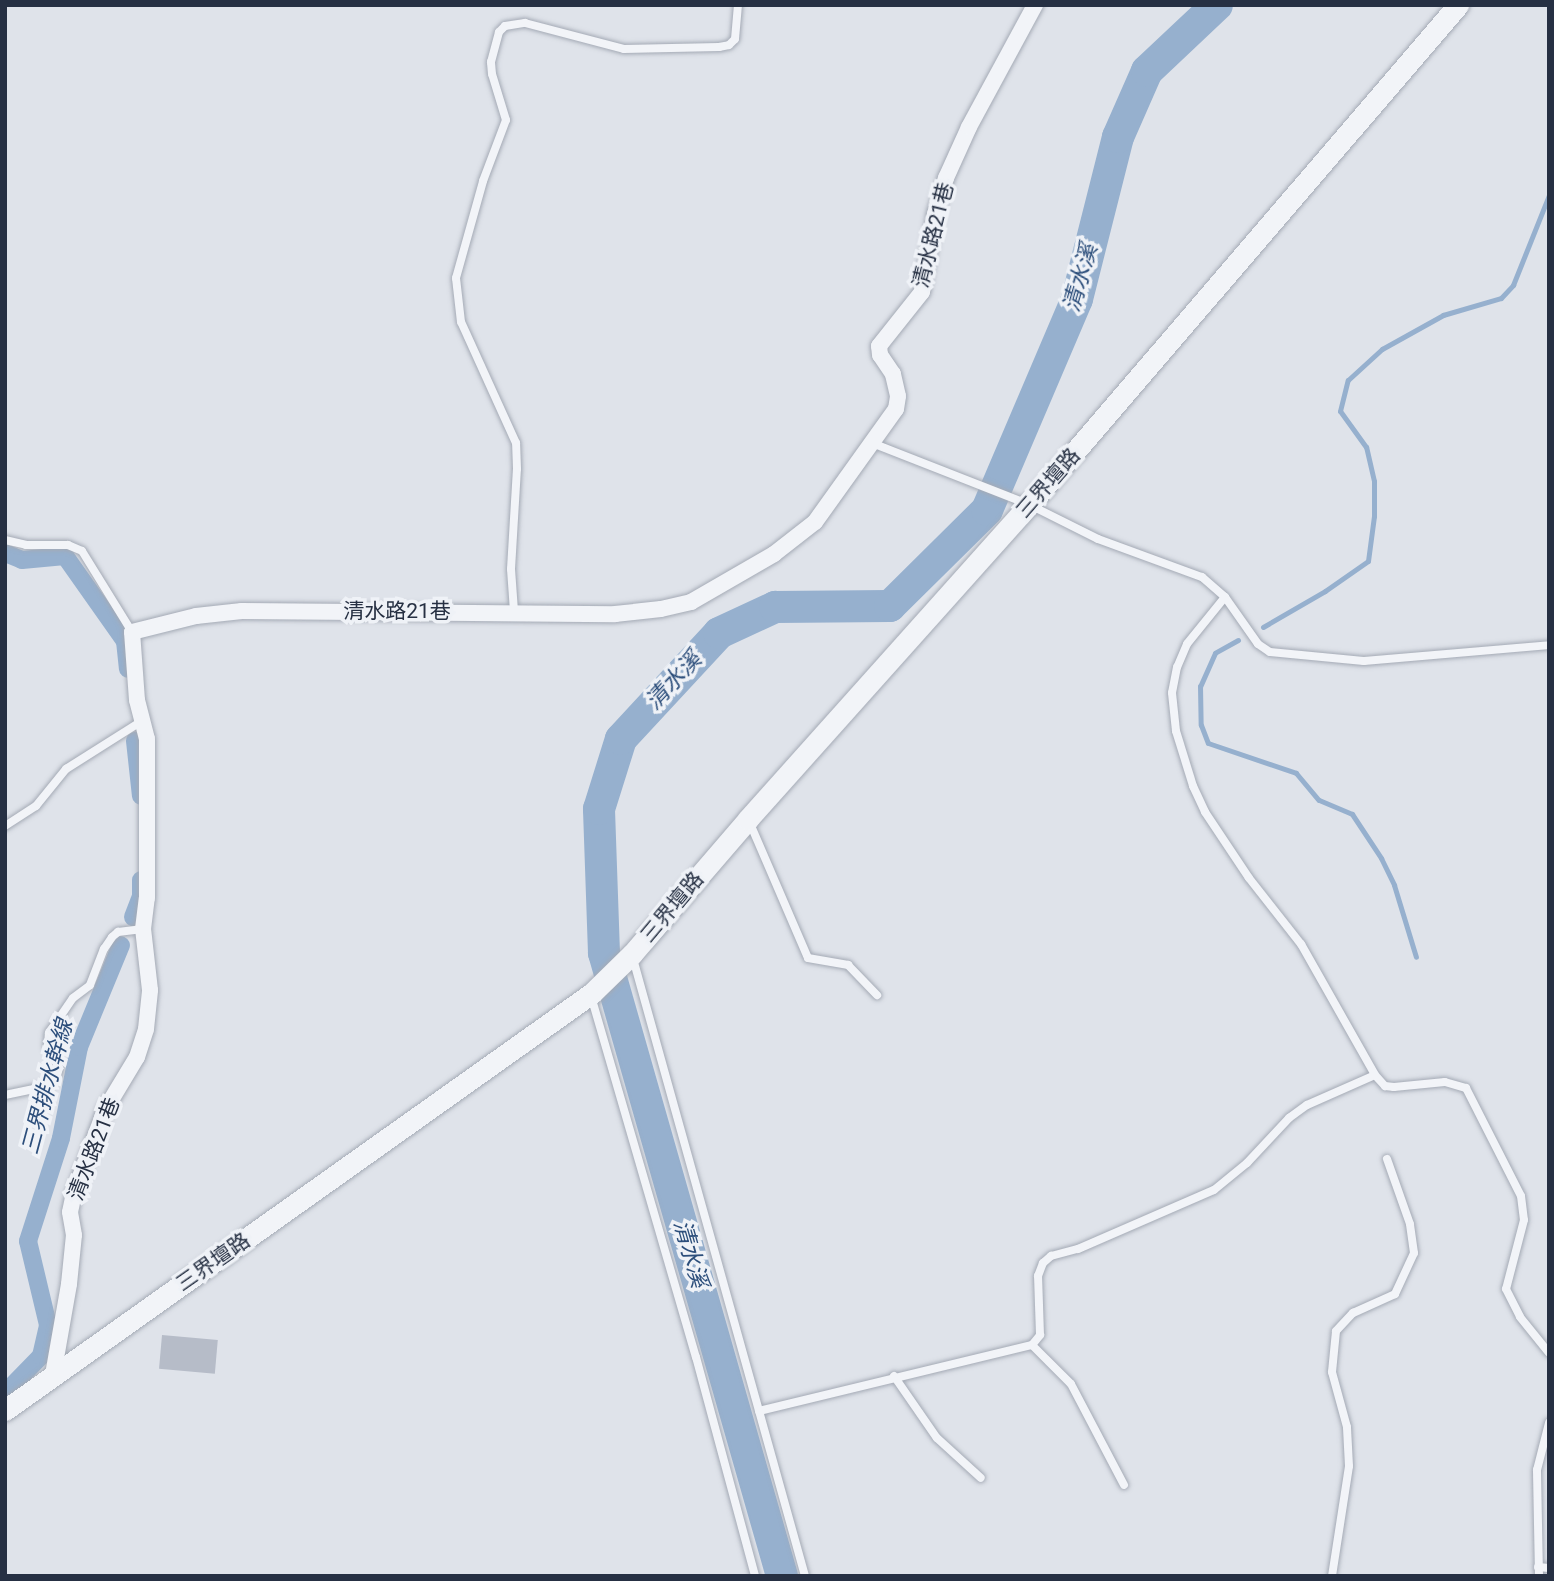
<!DOCTYPE html>
<meta charset="utf-8">
<style>
body{margin:0}
#map{position:relative;width:1554px;height:1581px;overflow:hidden;background:#dfe3ea;font-family:Roboto,"Noto Sans TC",sans-serif}
div>[style]{position:absolute}
.stream>*{height:5px;margin:-2.5px;padding:0 2.5px;transform-origin:2.5px;border-radius:2.5px;background:#96b0ce}
.canal>*{height:18px;margin:-9px;padding:0 9px;transform-origin:9px;border-radius:9px;background:#96b0ce}
.river>*{height:32px;margin:-16px;padding:0 16px;transform-origin:16px;border-radius:16px;background:#96b0ce}
.building>*{inset:0;background:#b6bcc8;transform-origin:0 0}
.roads{filter:drop-shadow(0 0 2px #a4aab5) drop-shadow(0 0 2px #a4aab5)}
.service>*{height:8px;margin:-4px;padding:0 4px;transform-origin:4px;border-radius:4px;background:#f2f4f8}
.minor>*{height:16px;margin:-8px;padding:0 8px;transform-origin:8px;border-radius:8px;background:#f2f4f8}
.tertiary>*{height:21px;margin:-10.5px;padding:0 10.5px;transform-origin:10.5px;border-radius:10.5px;background:#f2f4f8}
span{translate:-50% -50%;white-space:nowrap;text-align:center;line-height:1.15;-webkit-text-stroke:7px #eff2f7;paint-order:stroke}
.street-label{font-size:21px;color:#263043}
.water-label{font-size:23px;color:#2c4e7b;font-style:italic}
.frame{position:absolute;inset:0;border:7px solid #263043;pointer-events:none}
</style>
<div id="map">
<div class="stream">
<i style="left:1263px;top:627px;width:72px;rotate:-30.1deg"></i>
<i style="left:1325px;top:591px;width:52px;rotate:-34.9deg"></i>
<i style="left:1368px;top:561px;width:45px;rotate:-82.4deg"></i>
<i style="left:1374px;top:516px;width:35px;rotate:-90deg"></i>
<i style="left:1374px;top:481px;width:35px;rotate:-103deg"></i>
<i style="left:1366px;top:447px;width:44px;rotate:-125.8deg"></i>
<i style="left:1340px;top:411px;width:32px;rotate:-76deg"></i>
<i style="left:1348px;top:380px;width:46px;rotate:-42.4deg"></i>
<i style="left:1382px;top:349px;width:70px;rotate:-29.1deg"></i>
<i style="left:1443px;top:315px;width:60px;rotate:-16.3deg"></i>
<i style="left:1501px;top:298px;width:18px;rotate:-47deg"></i>
<i style="left:1513px;top:285px;width:97px;rotate:-68.2deg"></i>
<i style="left:1238px;top:640px;width:26px;rotate:151deg"></i>
<i style="left:1215px;top:653px;width:36px;rotate:114deg"></i>
<i style="left:1200px;top:686px;width:39px;rotate:89deg"></i>
<i style="left:1201px;top:725px;width:19px;rotate:69deg"></i>
<i style="left:1208px;top:743px;width:93px;rotate:18.8deg"></i>
<i style="left:1296px;top:773px;width:35px;rotate:50deg"></i>
<i style="left:1319px;top:800px;width:36px;rotate:23deg"></i>
<i style="left:1352px;top:814px;width:53px;rotate:56.6deg"></i>
<i style="left:1381px;top:858px;width:30px;rotate:64deg"></i>
<i style="left:1394px;top:885px;width:75px;rotate:73deg"></i>
</div>
<div class="canal">
<i style="left:5px;top:553px;width:18px;rotate:22deg"></i>
<i style="left:22px;top:560px;width:43px;rotate:-5.3deg"></i>
<i style="left:65px;top:556px;width:104px;rotate:54.8deg"></i>
<i style="left:125px;top:641px;width:28px;rotate:84deg"></i>
<i style="left:135px;top:741px;width:55px;rotate:83.8deg"></i>
<i style="left:133px;top:917px;width:22px;rotate:-69deg"></i>
<i style="left:141px;top:896px;width:16px;rotate:-90deg"></i>
<i style="left:5px;top:1393px;width:52px;rotate:-45.8deg"></i>
<i style="left:41px;top:1356px;width:32px;rotate:-77deg"></i>
<i style="left:48px;top:1325px;width:86px;rotate:-103.4deg"></i>
<i style="left:28px;top:1241px;width:108px;rotate:-72.2deg"></i>
<i style="left:61px;top:1138px;width:93px;rotate:-78.8deg"></i>
<i style="left:79px;top:1047px;width:110px;rotate:-67.6deg"></i>
</div>
<div class="river">
<i style="left:782px;top:1576px;width:648px;rotate:-105.95deg"></i>
<i style="left:604px;top:953px;width:144px;rotate:-92deg"></i>
<i style="left:599px;top:809px;width:73px;rotate:-72.6deg"></i>
<i style="left:621px;top:739px;width:144px;rotate:-47.2deg"></i>
<i style="left:719px;top:633px;width:62px;rotate:-24.9deg"></i>
<i style="left:775px;top:607px;width:115px;rotate:-0.5deg"></i>
<i style="left:890px;top:606px;width:136px;rotate:-44.7deg"></i>
<i style="left:987px;top:510px;width:229px;rotate:-66.9deg"></i>
<i style="left:1077px;top:299px;width:167px;rotate:-75.8deg"></i>
<i style="left:1118px;top:137px;width:72px;rotate:-66.3deg"></i>
<i style="left:1147px;top:71px;width:96px;rotate:-43.3deg"></i>
</div>
<div class="building">
<i style="left:162px;top:1335px;width:56px;height:34px;rotate:5deg"></i>
</div>
<div class="roads">
<div class="service">
<i style="left:872px;top:443px;width:168px;rotate:21.4deg"></i>
<i style="left:1028px;top:504px;width:78px;rotate:26.6deg"></i>
<i style="left:1098px;top:539px;width:111px;rotate:20.1deg"></i>
<i style="left:1202px;top:577px;width:30px;rotate:41deg"></i>
<i style="left:1225px;top:597px;width:57px;rotate:54.9deg"></i>
<i style="left:1258px;top:644px;width:14px;rotate:34deg"></i>
<i style="left:1270px;top:652px;width:94px;rotate:5.5deg"></i>
<i style="left:1364px;top:661px;width:186px;rotate:-4.9deg"></i>
<i style="left:5px;top:540px;width:22px;rotate:13deg"></i>
<i style="left:26px;top:545px;width:42px"></i>
<i style="left:68px;top:545px;width:15px;rotate:23deg"></i>
<i style="left:82px;top:551px;width:95px;rotate:58.3deg"></i>
<i style="left:1225px;top:597px;width:60px;rotate:129deg"></i>
<i style="left:1187px;top:644px;width:25px;rotate:113deg"></i>
<i style="left:1177px;top:667px;width:26px;rotate:101deg"></i>
<i style="left:1172px;top:693px;width:38px;rotate:84deg"></i>
<i style="left:1176px;top:731px;width:58px;rotate:72.8deg"></i>
<i style="left:1193px;top:786px;width:29px;rotate:65deg"></i>
<i style="left:1205px;top:812px;width:79px;rotate:56.3deg"></i>
<i style="left:1249px;top:878px;width:84px;rotate:51.8deg"></i>
<i style="left:1301px;top:944px;width:150px;rotate:60.5deg"></i>
<i style="left:1375px;top:1075px;width:15px;rotate:48deg"></i>
<i style="left:1385px;top:1086px;width:9px;rotate:6deg"></i>
<i style="left:1394px;top:1087px;width:51px;rotate:-5.6deg"></i>
<i style="left:1445px;top:1082px;width:22px;rotate:16deg"></i>
<i style="left:1466px;top:1088px;width:121px;rotate:63deg"></i>
<i style="left:1521px;top:1196px;width:24px;rotate:83deg"></i>
<i style="left:1524px;top:1220px;width:71px;rotate:104.6deg"></i>
<i style="left:1506px;top:1289px;width:31px;rotate:63deg"></i>
<i style="left:1520px;top:1317px;width:46px;rotate:51.1deg"></i>
<i style="left:514px;top:611px;width:42px;rotate:-94.1deg"></i>
<i style="left:511px;top:569px;width:100px;rotate:-86.6deg"></i>
<i style="left:517px;top:469px;width:26px;rotate:-92deg"></i>
<i style="left:516px;top:443px;width:133px;rotate:-114.4deg"></i>
<i style="left:461px;top:322px;width:44px;rotate:-96.5deg"></i>
<i style="left:456px;top:278px;width:101px;rotate:-74.4deg"></i>
<i style="left:483px;top:181px;width:65px;rotate:-69.3deg"></i>
<i style="left:506px;top:120px;width:48px;rotate:-106.9deg"></i>
<i style="left:492px;top:74px;width:12px;rotate:-95deg"></i>
<i style="left:491px;top:62px;width:31px;rotate:-75deg"></i>
<i style="left:499px;top:32px;width:8px;rotate:-45deg"></i>
<i style="left:505px;top:26px;width:20px;rotate:-9deg"></i>
<i style="left:525px;top:23px;width:102px;rotate:14.7deg"></i>
<i style="left:624px;top:49px;width:95px;rotate:-1.2deg"></i>
<i style="left:719px;top:47px;width:10px;rotate:-11deg"></i>
<i style="left:729px;top:45px;width:8px;rotate:-45deg"></i>
<i style="left:735px;top:39px;width:34px;rotate:-85deg"></i>
<i style="left:749px;top:821px;width:149px;rotate:66.7deg"></i>
<i style="left:808px;top:958px;width:41px;rotate:9.9deg"></i>
<i style="left:848px;top:965px;width:42px;rotate:46deg"></i>
<i style="left:5px;top:826px;width:37px;rotate:-33deg"></i>
<i style="left:36px;top:806px;width:48px;rotate:-51deg"></i>
<i style="left:66px;top:769px;width:90px;rotate:-32.3deg"></i>
<i style="left:632px;top:955px;width:645px;rotate:74.43deg"></i>
<i style="left:591px;top:996px;width:376px;rotate:73.8deg"></i>
<i style="left:696px;top:1357px;width:227px;rotate:74.9deg"></i>
<i style="left:5px;top:1095px;width:44px;rotate:-11.8deg"></i>
<i style="left:48px;top:1086px;width:11px;rotate:-41deg"></i>
<i style="left:56px;top:1079px;width:11px;rotate:-75deg"></i>
<i style="left:59px;top:1068px;width:25px;rotate:-117deg"></i>
<i style="left:48px;top:1046px;width:13px;rotate:-86deg"></i>
<i style="left:49px;top:1033px;width:42px;rotate:-55.6deg"></i>
<i style="left:73px;top:998px;width:21px;rotate:-37deg"></i>
<i style="left:90px;top:985px;width:39px;rotate:-69deg"></i>
<i style="left:104px;top:949px;width:14px;rotate:-56deg"></i>
<i style="left:112px;top:937px;width:8px;rotate:-40deg"></i>
<i style="left:118px;top:932px;width:25px;rotate:-7deg"></i>
<i style="left:1032px;top:1345px;width:55px;rotate:45deg"></i>
<i style="left:1071px;top:1384px;width:114px;rotate:62.3deg"></i>
<i style="left:894px;top:1376px;width:75px;rotate:55.3deg"></i>
<i style="left:937px;top:1438px;width:59px;rotate:42.3deg"></i>
<i style="left:759px;top:1411px;width:281px;rotate:-13.6deg"></i>
<i style="left:1032px;top:1345px;width:13px;rotate:-51deg"></i>
<i style="left:1040px;top:1335px;width:59px;rotate:-91.9deg"></i>
<i style="left:1038px;top:1276px;width:14px;rotate:-69deg"></i>
<i style="left:1043px;top:1263px;width:11px;rotate:-41deg"></i>
<i style="left:1051px;top:1256px;width:28px;rotate:-15deg"></i>
<i style="left:1078px;top:1249px;width:148px;rotate:-23.5deg"></i>
<i style="left:1214px;top:1190px;width:43px;rotate:-39.3deg"></i>
<i style="left:1247px;top:1163px;width:62px;rotate:-47deg"></i>
<i style="left:1289px;top:1118px;width:22px;rotate:-36deg"></i>
<i style="left:1307px;top:1105px;width:74px;rotate:-23.8deg"></i>
<i style="left:1538px;top:1567px;width:11px;rotate:5deg"></i>
<i style="left:1332px;top:1576px;width:111px;rotate:-81.2deg"></i>
<i style="left:1349px;top:1466px;width:39px;rotate:-93deg"></i>
<i style="left:1347px;top:1427px;width:57px;rotate:-105.3deg"></i>
<i style="left:1332px;top:1372px;width:41px;rotate:-84.4deg"></i>
<i style="left:1336px;top:1331px;width:25px;rotate:-47deg"></i>
<i style="left:1353px;top:1313px;width:46px;rotate:-24.3deg"></i>
<i style="left:1395px;top:1294px;width:45px;rotate:-65.1deg"></i>
<i style="left:1414px;top:1253px;width:29px;rotate:-98deg"></i>
<i style="left:1410px;top:1224px;width:69px;rotate:-109.5deg"></i>
<i style="left:1539px;top:1576px;width:106px;rotate:-91.1deg"></i>
<i style="left:1537px;top:1470px;width:49px;rotate:-75.7deg"></i>
</div>
<div class="minor">
<i style="left:53px;top:1375px;width:92px;rotate:-80deg"></i>
<i style="left:69px;top:1284px;width:49px;rotate:-84.2deg"></i>
<i style="left:74px;top:1235px;width:23px;rotate:-100deg"></i>
<i style="left:70px;top:1212px;width:19px;rotate:-78deg"></i>
<i style="left:74px;top:1193px;width:89px;rotate:-69.5deg"></i>
<i style="left:105px;top:1110px;width:62px;rotate:-58.9deg"></i>
<i style="left:137px;top:1057px;width:29px;rotate:-72deg"></i>
<i style="left:146px;top:1029px;width:39px;rotate:-84deg"></i>
<i style="left:150px;top:990px;width:61px;rotate:-96.5deg"></i>
<i style="left:143px;top:929px;width:31px;rotate:-83deg"></i>
<i style="left:147px;top:898px;width:159px;rotate:-90deg"></i>
<i style="left:147px;top:739px;width:40px;rotate:-104.4deg"></i>
<i style="left:137px;top:700px;width:68px;rotate:-94.2deg"></i>
<i style="left:132px;top:632px;width:66px;rotate:-14deg"></i>
<i style="left:196px;top:616px;width:46px;rotate:-6.2deg"></i>
<i style="left:242px;top:611px;width:373px;rotate:0.5deg"></i>
<i style="left:615px;top:614px;width:46px;rotate:-6.2deg"></i>
<i style="left:661px;top:609px;width:31px;rotate:-13deg"></i>
<i style="left:691px;top:602px;width:96px;rotate:-30deg"></i>
<i style="left:774px;top:554px;width:52px;rotate:-38deg"></i>
<i style="left:815px;top:522px;width:139px;rotate:-54.4deg"></i>
<i style="left:896px;top:409px;width:13px;rotate:-81deg"></i>
<i style="left:898px;top:396px;width:23px;rotate:-103deg"></i>
<i style="left:893px;top:374px;width:23px;rotate:-124deg"></i>
<i style="left:880px;top:355px;width:9px;rotate:-96deg"></i>
<i style="left:879px;top:346px;width:69px;rotate:-51.5deg"></i>
<i style="left:922px;top:292px;width:79px;rotate:-80.5deg"></i>
<i style="left:935px;top:214px;width:38px;rotate:-73deg"></i>
<i style="left:946px;top:178px;width:56px;rotate:-65.7deg"></i>
<i style="left:969px;top:127px;width:139px;rotate:-61.6deg"></i>
</div>
<div class="tertiary">
<i style="left:5px;top:1410px;width:720px;rotate:-35.39deg"></i>
<i style="left:592px;top:993px;width:56px;rotate:-44.3deg"></i>
<i style="left:632px;top:954px;width:178px;rotate:-49.3deg"></i>
<i style="left:748px;top:819px;width:421px;rotate:-48.2deg"></i>
<i style="left:1029px;top:505px;width:659px;rotate:-49.37deg"></i>
</div>
</div>
<div class="street-label">
<span style="left:933px;top:235px;rotate:-76deg">清水路21巷</span>
<span style="left:1048px;top:483px;rotate:-49deg">三界壇路</span>
<span style="left:397px;top:611px">清水路21巷</span>
<span style="left:672px;top:907px;rotate:-50deg">三界壇路</span>
<span style="left:94px;top:1149px;rotate:-69deg">清水路21巷</span>
<span style="left:213px;top:1262px;rotate:-35deg">三界壇路</span>
</div>
<div class="water-label">
<span style="left:1081px;top:278px;rotate:-74deg">清水溪</span>
<span style="left:674px;top:681px;rotate:-47deg">清水溪</span>
<span style="left:48px;top:1087px;rotate:-75deg">三界排水幹線</span>
<span style="left:690px;top:1254px;rotate:74deg">清水溪</span>
</div>
<div class="frame"></div>
</div>
